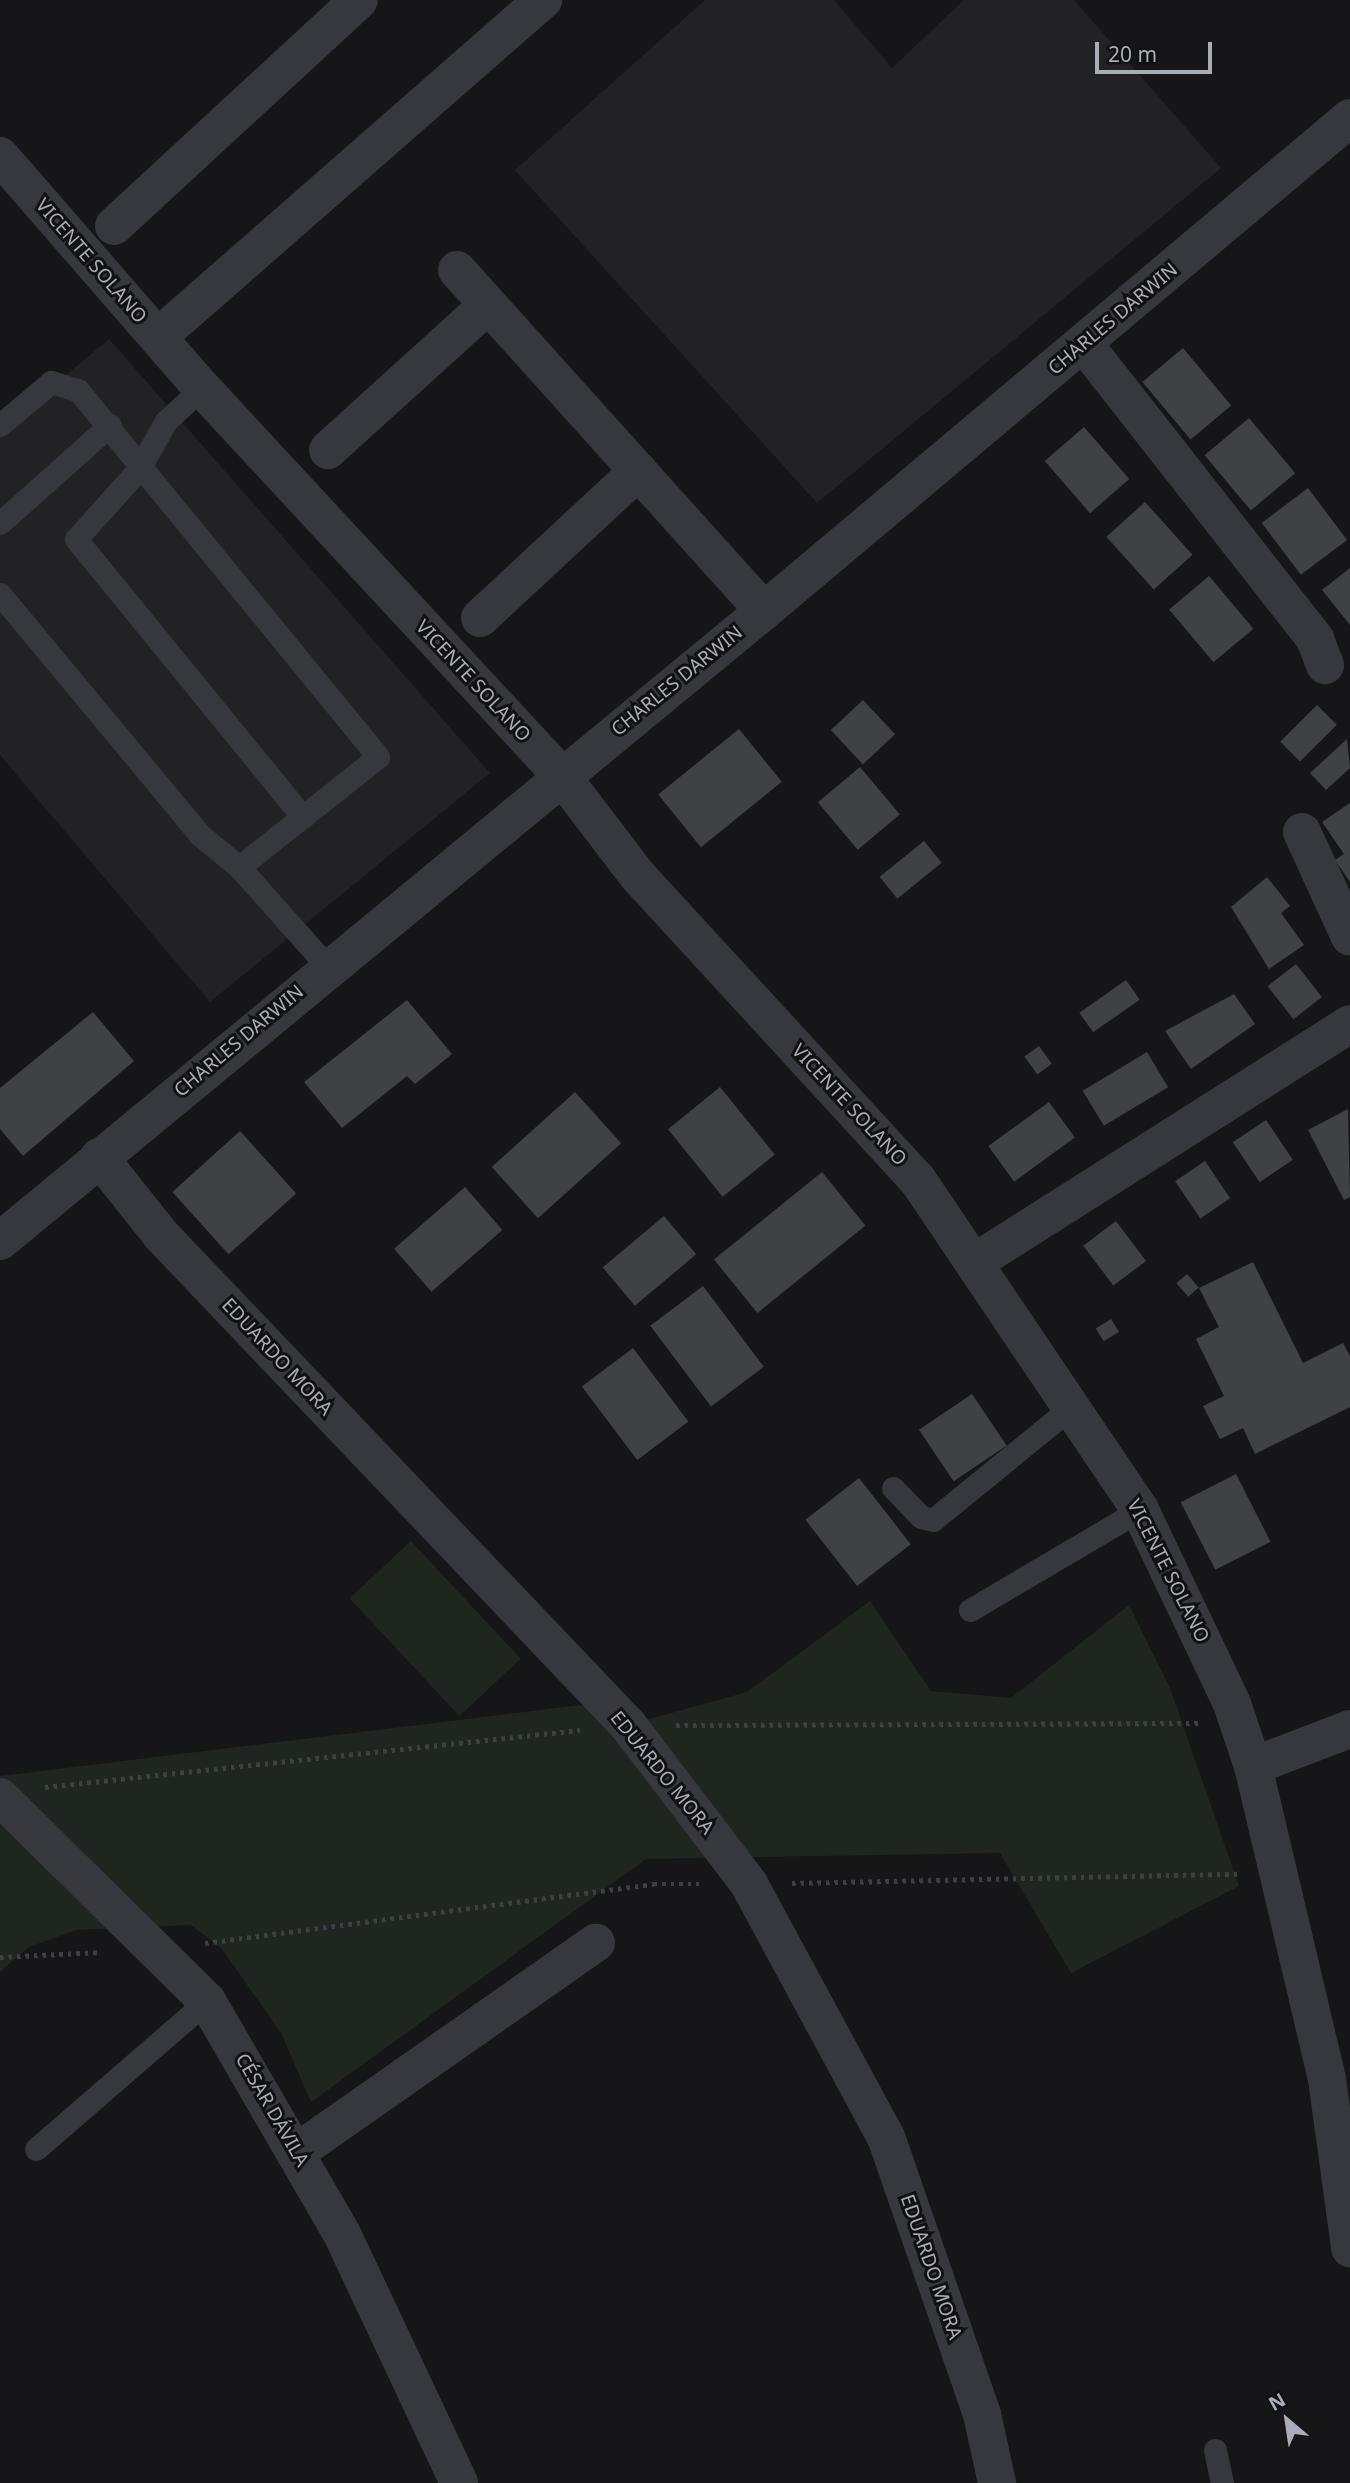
<!DOCTYPE html>
<meta charset="utf-8">
<style>
body{margin:0}
#map{position:relative;width:1350px;height:2483px;overflow:hidden;background:#161618;font-family:"Noto Sans",sans-serif}
div>[style]{position:absolute}
.built>*{inset:0;background:#222225}
.green>*{inset:0;background:#1e261f;transform-origin:0 0}
.building>*{inset:0;background:#404145;transform-origin:0 0}
.path>*{height:4.5px;margin-top:-2.25px;transform-origin:0;background:repeating-linear-gradient(90deg,#3d3f44 0 3.5px,transparent 0 8.5px)}
.service>*{height:23px;margin:-11.5px;padding:0 11.5px;transform-origin:11.5px;border-radius:11.5px;background:#37383d}
.minor>*{height:38px;margin:-19px;padding:0 19px;transform-origin:19px;border-radius:19px;background:#37383d}
span{translate:-50% -50%;white-space:nowrap;text-align:center;line-height:1.15;-webkit-text-stroke:6px #111113;paint-order:stroke}
.street-label{font-size:19px;color:#a8adb8}
.north{position:absolute;left:1252px;top:2385px;width:70px;height:70px;-webkit-text-stroke:5px #111113;paint-order:stroke;rotate:331deg;font-size:19px;font-weight:700;line-height:28px;text-align:center;color:#a8adb8}
.north::after{content:'';display:block;margin:auto;width:24px;height:32px;background:#a8adb8;clip-path:polygon(50% 0,100% 100%,50% 72%,0 100%)}
.scale{position:absolute;left:1095px;top:42px;width:117px;height:32px;box-sizing:border-box;border:4px solid #a8adb8;border-top:0;padding-left:9px;font-size:21px;line-height:24px;white-space:nowrap;color:#a8adb8;-webkit-text-stroke:5px #111113;paint-order:stroke}
</style>
<div id="map">
<div class="built">
<i style="clip-path:polygon(705px 0,834px 0,892px 68px,964px 0,1074px 0,1221px 168px,817px 503px,515px 170px)"></i>
<i style="clip-path:polygon(109px 339px,490px 773px,210px 1002px,0 755px,0 431px)"></i>
</div>
<div class="green">
<i style="left:411px;top:1541px;width:161px;height:84px;rotate:47deg"></i>
<i style="clip-path:polygon(870px 1601px,931px 1691px,1011px 1698px,1129px 1605px,1170px 1688px,1239px 1886px,1071px 1973px,1000px 1853px,646px 1859px,311px 2102px,281px 2033px,222px 1949px,191px 1925px,76px 1930px,29px 1947px,0 1972px,0 1776px,581px 1705px,628px 1725px,747px 1692px)"></i>
</div>
<div class="building">
<i style="left:1183px;top:348px;width:75px;height:53px;rotate:50deg"></i>
<i style="left:1249px;top:418px;width:72px;height:58px;rotate:50deg"></i>
<i style="left:1084px;top:427px;width:69px;height:52px;rotate:49deg"></i>
<i style="left:1308px;top:488px;width:65px;height:58px;rotate:53deg"></i>
<i style="left:1145px;top:502px;width:71px;height:52px;rotate:48deg"></i>
<i style="clip-path:polygon(1350px 568px,1350px 625px,1322px 590px)"></i>
<i style="left:1209px;top:576px;width:69px;height:52px;rotate:50deg"></i>
<i style="left:863px;top:700px;width:47px;height:44px;rotate:47deg"></i>
<i style="left:1317px;top:705px;width:28px;height:52px;rotate:45deg"></i>
<i style="left:739px;top:729px;width:68px;height:104px;rotate:51deg"></i>
<i style="clip-path:polygon(1347px 739px,1350px 768px,1326px 790px,1310px 773px)"></i>
<i style="left:860px;top:767px;width:62px;height:55px;rotate:50deg"></i>
<i style="clip-path:polygon(1350px 803px,1350px 882px,1335px 860px,1344px 854px,1322px 822px)"></i>
<i style="left:924px;top:841px;width:28px;height:57px;rotate:51deg"></i>
<i style="clip-path:polygon(1267px 877px,1290px 906px,1281px 913px,1304px 945px,1269px 969px,1231px 907px)"></i>
<i style="left:1296px;top:964px;width:42px;height:36px;rotate:52deg"></i>
<i style="left:1126px;top:980px;width:24px;height:57px;rotate:55deg"></i>
<i style="clip-path:polygon(1234px 994px,1255px 1024px,1191px 1069px,1165px 1031px)"></i>
<i style="clip-path:polygon(407px 1000px,452px 1054px,415px 1084px,407px 1076px,342px 1128px,304px 1082px)"></i>
<i style="clip-path:polygon(93px 1012px,134px 1061px,23px 1156px,0 1129px,0 1088px)"></i>
<i style="left:1039px;top:1046px;width:22px;height:18px;rotate:54deg"></i>
<i style="left:1147px;top:1052px;width:41px;height:75px;rotate:59deg"></i>
<i style="left:720px;top:1087px;width:87px;height:67px;rotate:51deg"></i>
<i style="left:575px;top:1092px;width:69px;height:112px;rotate:48deg"></i>
<i style="left:1049px;top:1102px;width:44px;height:75px;rotate:54deg"></i>
<i style="clip-path:polygon(1348px 1109px,1350px 1197px,1344px 1200px,1308px 1130px)"></i>
<i style="left:1266px;top:1120px;width:48px;height:40px;rotate:56deg"></i>
<i style="left:240px;top:1131px;width:84px;height:91px;rotate:48deg"></i>
<i style="left:1205px;top:1161px;width:45px;height:36px;rotate:56deg"></i>
<i style="left:822px;top:1172px;width:69px;height:139px;rotate:51deg"></i>
<i style="left:465px;top:1187px;width:57px;height:94px;rotate:49deg"></i>
<i style="left:664px;top:1216px;width:50px;height:80px;rotate:50deg"></i>
<i style="left:1116px;top:1221px;width:50px;height:41px;rotate:53deg"></i>
<i style="clip-path:polygon(1253px 1262px,1303px 1363px,1343px 1343px,1350px 1356px,1350px 1407px,1255px 1454px,1243px 1428px,1220px 1439px,1203px 1406px,1224px 1396px,1196px 1339px,1219px 1327px,1199px 1288px)"></i>
<i style="left:1187px;top:1274px;width:18px;height:14px;rotate:49deg"></i>
<i style="left:703px;top:1286px;width:101px;height:66px;rotate:53deg"></i>
<i style="left:1111px;top:1319px;width:15px;height:18px;rotate:58deg"></i>
<i style="left:633px;top:1348px;width:92px;height:64px;rotate:53deg"></i>
<i style="left:972px;top:1394px;width:62px;height:64px;rotate:56deg"></i>
<i style="left:1236px;top:1474px;width:76px;height:62px;rotate:63deg"></i>
<i style="left:859px;top:1478px;width:84px;height:68px;rotate:52deg"></i>
</div>
<div class="path">
<i style="left:676px;top:1725px;width:523px;rotate:-0.22deg"></i>
<i style="left:45px;top:1787px;width:538px;rotate:-6.08deg"></i>
<i style="left:792px;top:1883px;width:446px;rotate:-1.2deg"></i>
<i style="left:205px;top:1943px;width:453px;rotate:-7.5deg"></i>
<i style="left:654px;top:1884px;width:45px"></i>
<i style="left:0;top:1957px;width:102px;rotate:-2.8deg"></i>
</div>
<div class="service">
<i style="left:202px;top:388px;width:49px;rotate:137.5deg"></i>
<i style="left:166px;top:421px;width:55px;rotate:119.4deg"></i>
<i style="left:139px;top:469px;width:94px;rotate:132deg"></i>
<i style="left:76px;top:539px;width:359px;rotate:50.8deg"></i>
<i style="left:0;top:425px;width:67px;rotate:-40.1deg"></i>
<i style="left:51px;top:382px;width:28px;rotate:17deg"></i>
<i style="left:78px;top:390px;width:474px;rotate:50.7deg"></i>
<i style="left:378px;top:757px;width:177px;rotate:141.6deg"></i>
<i style="left:0;top:523px;width:147px;rotate:-41.7deg"></i>
<i style="left:0;top:594px;width:313px;rotate:50.3deg"></i>
<i style="left:200px;top:835px;width:50px;rotate:39.4deg"></i>
<i style="left:239px;top:867px;width:134px;rotate:48.3deg"></i>
<i style="left:893px;top:1488px;width:40px;rotate:46deg"></i>
<i style="left:921px;top:1517px;width:12px;rotate:14deg"></i>
<i style="left:933px;top:1520px;width:181px;rotate:-39.2deg"></i>
<i style="left:970px;top:1610px;width:197px;rotate:-30.5deg"></i>
<i style="left:36px;top:2149px;width:226px;rotate:-40.9deg"></i>
<i style="left:1215px;top:2450px;width:34px;rotate:78deg"></i>
</div>
<div class="minor">
<i style="left:0;top:156px;width:308px;rotate:49deg"></i>
<i style="left:202px;top:388px;width:526px;rotate:47.16deg"></i>
<i style="left:560px;top:774px;width:128px;rotate:52.6deg"></i>
<i style="left:638px;top:876px;width:412px;rotate:47.4deg"></i>
<i style="left:917px;top:1179px;width:399px;rotate:56deg"></i>
<i style="left:1140px;top:1510px;width:215px;rotate:64.6deg"></i>
<i style="left:1232px;top:1704px;width:65px;rotate:71.3deg"></i>
<i style="left:1253px;top:1766px;width:322px;rotate:76.7deg"></i>
<i style="left:1327px;top:2079px;width:171px;rotate:82.2deg"></i>
<i style="left:114px;top:226px;width:333px;rotate:-42.7deg"></i>
<i style="left:457px;top:270px;width:459px;rotate:48deg"></i>
<i style="left:158px;top:337px;width:512px;rotate:-41.2deg"></i>
<i style="left:1084px;top:344px;width:375px;rotate:51.9deg"></i>
<i style="left:1315px;top:639px;width:28px;rotate:69deg"></i>
<i style="left:328px;top:450px;width:216px;rotate:-42.2deg"></i>
<i style="left:480px;top:618px;width:216px;rotate:-42.9deg"></i>
<i style="left:1302px;top:832px;width:115px;rotate:65.4deg"></i>
<i style="left:99px;top:1157px;width:100px;rotate:51.5deg"></i>
<i style="left:161px;top:1235px;width:677px;rotate:46.38deg"></i>
<i style="left:628px;top:1725px;width:200px;rotate:52.7deg"></i>
<i style="left:749px;top:1884px;width:288px;rotate:61.6deg"></i>
<i style="left:886px;top:2137px;width:293px;rotate:70.9deg"></i>
<i style="left:982px;top:2414px;width:71px;rotate:77.7deg"></i>
<i style="left:0;top:1241px;width:990px;rotate:-39.51deg"></i>
<i style="left:764px;top:611px;width:766px;rotate:-40.07deg"></i>
<i style="left:975px;top:1262px;width:444px;rotate:-32.4deg"></i>
<i style="left:1253px;top:1766px;width:104px;rotate:-20.9deg"></i>
<i style="left:0;top:1797px;width:291px;rotate:44.6deg"></i>
<i style="left:207px;top:2001px;width:269px;rotate:59.9deg"></i>
<i style="left:342px;top:2234px;width:275px;rotate:64.8deg"></i>
<i style="left:297px;top:2152px;width:365px;rotate:-35deg"></i>
</div>
<div class="street-label">
<span style="left:91px;top:261px;rotate:49deg">VICENTE SOLANO</span>
<span style="left:1113px;top:319px;rotate:-40deg">CHARLES DARWIN</span>
<span style="left:473px;top:681px;rotate:47deg">VICENTE SOLANO</span>
<span style="left:677px;top:681px;rotate:-39deg">CHARLES DARWIN</span>
<span style="left:239px;top:1041px;rotate:-40deg">CHARLES DARWIN</span>
<span style="left:849px;top:1105px;rotate:47deg">VICENTE SOLANO</span>
<span style="left:277px;top:1357px;rotate:47deg">EDUARDO MORA</span>
<span style="left:1168px;top:1571px;rotate:63deg">VICENTE SOLANO</span>
<span style="left:662px;top:1773px;rotate:51deg">EDUARDO MORA</span>
<span style="left:272px;top:2110px;rotate:60deg">CÉSAR DÁVILA</span>
<span style="left:931px;top:2267px;rotate:71deg">EDUARDO MORA</span>
</div>
<div class="north">N</div>
<div class="scale">20 m</div>
</div>
